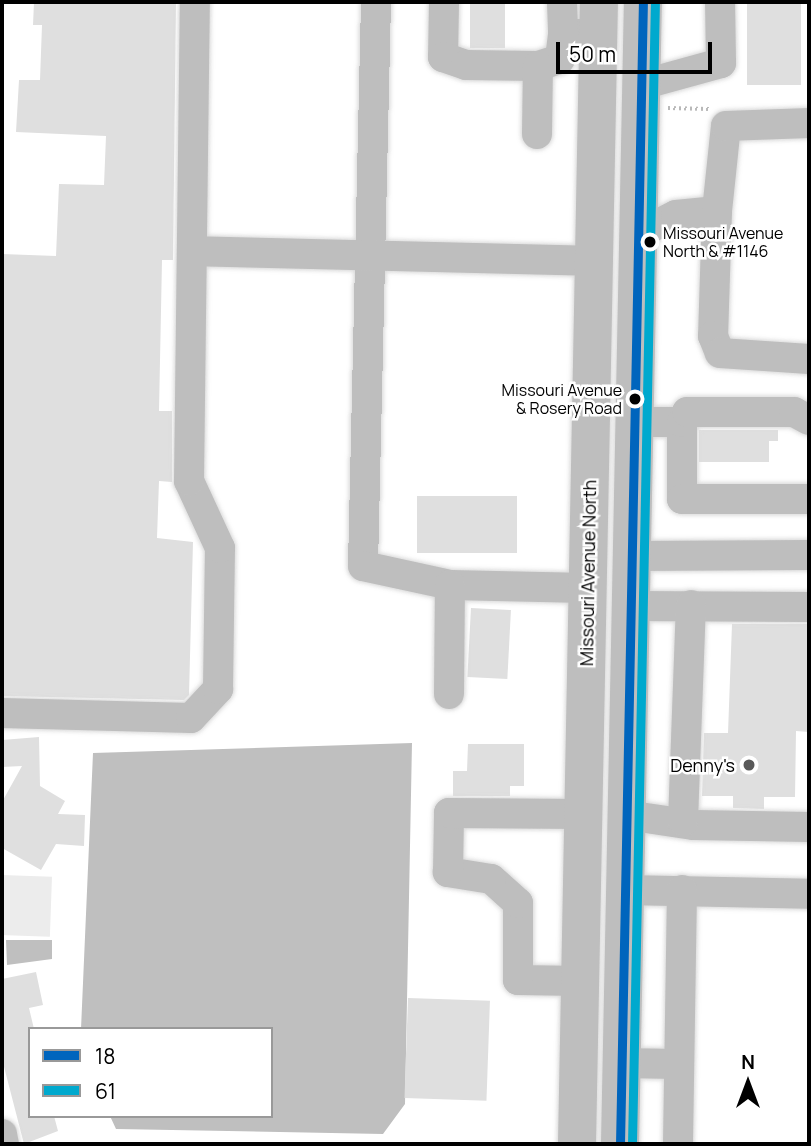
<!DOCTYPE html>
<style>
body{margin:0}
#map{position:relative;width:811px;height:1146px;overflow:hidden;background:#fff;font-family:Manrope,sans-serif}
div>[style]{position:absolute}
.green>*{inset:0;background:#ececec;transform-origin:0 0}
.water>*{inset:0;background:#bfbfbf}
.building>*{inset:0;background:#dfdfdf;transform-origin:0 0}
.path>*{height:3.5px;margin-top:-1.75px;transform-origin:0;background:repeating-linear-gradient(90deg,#b9b9b9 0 2px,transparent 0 5.5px)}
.roads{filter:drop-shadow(0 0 2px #dbdbdb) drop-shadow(0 0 2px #dbdbdb)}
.minor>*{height:30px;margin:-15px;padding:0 15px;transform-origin:15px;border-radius:15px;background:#bebebe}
.major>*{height:38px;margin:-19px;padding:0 19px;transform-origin:19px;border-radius:19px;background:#bebebe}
.bus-1>*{height:9px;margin:-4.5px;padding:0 4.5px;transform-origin:4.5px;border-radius:4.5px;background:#0065bd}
.bus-2>*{height:9px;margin:-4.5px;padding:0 4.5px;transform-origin:4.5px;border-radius:4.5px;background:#00a9ce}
.dots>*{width:19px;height:19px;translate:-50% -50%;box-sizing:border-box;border:4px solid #fff;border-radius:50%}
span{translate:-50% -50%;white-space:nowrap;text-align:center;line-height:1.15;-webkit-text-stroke:5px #fff;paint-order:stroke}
.bus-label{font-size:16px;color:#000}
.left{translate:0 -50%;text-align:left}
.right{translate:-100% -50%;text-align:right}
.street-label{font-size:18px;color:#000}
.poi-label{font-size:18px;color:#000}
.frame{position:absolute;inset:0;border:4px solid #000;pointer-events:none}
.legend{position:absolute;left:28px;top:1027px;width:245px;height:91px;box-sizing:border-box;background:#fff;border:2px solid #999;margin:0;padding:9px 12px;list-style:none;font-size:21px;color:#000}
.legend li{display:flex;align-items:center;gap:14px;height:35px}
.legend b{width:35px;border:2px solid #999}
.north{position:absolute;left:713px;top:1048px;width:70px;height:70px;-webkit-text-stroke:5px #fff;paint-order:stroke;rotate:0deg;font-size:19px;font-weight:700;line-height:28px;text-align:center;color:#000}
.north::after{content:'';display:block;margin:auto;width:24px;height:32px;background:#000;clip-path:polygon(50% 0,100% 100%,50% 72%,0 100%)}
.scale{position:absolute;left:556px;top:42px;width:156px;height:32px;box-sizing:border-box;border:4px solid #000;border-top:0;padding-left:9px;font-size:21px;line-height:24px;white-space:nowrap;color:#000;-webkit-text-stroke:5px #fff;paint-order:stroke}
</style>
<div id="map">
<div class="green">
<i style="left:2px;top:875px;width:50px;height:60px;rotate:2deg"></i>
</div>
<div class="water">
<i style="clip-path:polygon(412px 743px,405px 1104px,383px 1134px,116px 1129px,110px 1116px,271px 1116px,271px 1029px,81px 1029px,93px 753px)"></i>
<i style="clip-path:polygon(6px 940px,52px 940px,52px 959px,7px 965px)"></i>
</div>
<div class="building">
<i style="clip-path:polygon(34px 2px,176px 2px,173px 260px,162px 260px,159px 411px,172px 411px,172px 482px,159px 481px,157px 538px,193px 542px,189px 695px,184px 700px,2px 696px,2px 254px,56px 256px,59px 184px,104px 185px,106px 136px,16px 132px,19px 80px,40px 80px,42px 25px,33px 25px)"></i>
<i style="left:470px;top:2px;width:35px;height:46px"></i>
<i style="left:747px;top:2px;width:54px;height:83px"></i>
<i style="clip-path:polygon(699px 430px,778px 430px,778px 441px,769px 441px,769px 462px,699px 462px)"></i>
<i style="left:417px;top:496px;width:100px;height:57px"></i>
<i style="left:471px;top:608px;width:40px;height:69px;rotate:3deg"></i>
<i style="clip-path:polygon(732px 624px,809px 624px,809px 732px,796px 731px,795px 797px,764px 797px,764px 809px,733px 808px,733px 796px,702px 796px,704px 733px,728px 733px)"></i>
<i style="clip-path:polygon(39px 737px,40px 786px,65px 801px,58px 814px,85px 815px,84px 846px,56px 844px,41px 870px,2px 848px,2px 802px,22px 766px,2px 767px,2px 740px)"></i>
<i style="clip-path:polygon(468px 744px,524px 744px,524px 786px,510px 786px,510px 796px,453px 796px,453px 771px,467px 771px)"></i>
<i style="clip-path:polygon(36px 972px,43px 1005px,29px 1008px,34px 1029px,30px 1116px,54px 1116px,58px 1131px,24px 1144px,2px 1059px,2px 979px)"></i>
<i style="left:408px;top:998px;width:82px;height:100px;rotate:2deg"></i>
</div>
<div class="path">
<i style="left:668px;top:108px;width:41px;rotate:1.4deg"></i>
</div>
<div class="roads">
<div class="minor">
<i style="left:376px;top:2px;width:564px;rotate:91.32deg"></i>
<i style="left:363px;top:566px;width:89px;rotate:12.3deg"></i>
<i style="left:450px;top:585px;width:137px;rotate:1.3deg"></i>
<i style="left:444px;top:2px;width:55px;rotate:91deg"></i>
<i style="left:443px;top:57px;width:24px;rotate:19deg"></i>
<i style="left:466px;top:65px;width:72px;rotate:0.8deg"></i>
<i style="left:538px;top:66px;width:23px;rotate:-18deg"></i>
<i style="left:560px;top:59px;width:25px;rotate:-83deg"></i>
<i style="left:563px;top:34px;width:36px"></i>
<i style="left:562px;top:2px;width:32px;rotate:88deg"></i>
<i style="left:641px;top:85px;width:83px;rotate:-15.4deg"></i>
<i style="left:721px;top:63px;width:61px;rotate:-90.9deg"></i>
<i style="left:537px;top:134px;width:68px;rotate:-89.2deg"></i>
<i style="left:717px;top:211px;width:125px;rotate:91.8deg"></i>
<i style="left:713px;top:336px;width:18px;rotate:68deg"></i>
<i style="left:720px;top:353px;width:89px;rotate:3.9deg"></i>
<i style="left:638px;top:234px;width:42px;rotate:-26.6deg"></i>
<i style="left:676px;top:215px;width:41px;rotate:-5.6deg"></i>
<i style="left:717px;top:211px;width:85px;rotate:-84deg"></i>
<i style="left:726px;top:126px;width:83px;rotate:-2.1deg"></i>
<i style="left:192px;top:251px;width:402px;rotate:1.4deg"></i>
<i style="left:634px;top:422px;width:48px"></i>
<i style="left:682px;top:422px;width:77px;rotate:90deg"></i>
<i style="left:682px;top:499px;width:127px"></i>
<i style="left:682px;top:422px;width:11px;rotate:-63deg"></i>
<i style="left:687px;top:412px;width:107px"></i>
<i style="left:794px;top:412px;width:17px;rotate:28deg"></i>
<i style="left:632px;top:556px;width:177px;rotate:-0.3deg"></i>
<i style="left:630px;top:606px;width:179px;rotate:0.3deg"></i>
<i style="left:449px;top:694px;width:109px;rotate:-89.5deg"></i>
<i style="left:2px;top:713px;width:189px;rotate:1.5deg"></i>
<i style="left:191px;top:718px;width:40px;rotate:-47deg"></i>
<i style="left:218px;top:689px;width:141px;rotate:-89.2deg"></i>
<i style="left:220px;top:548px;width:74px;rotate:-114.8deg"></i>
<i style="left:189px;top:481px;width:479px;rotate:-89.3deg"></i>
<i style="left:626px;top:815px;width:69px;rotate:8.4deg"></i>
<i style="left:694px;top:825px;width:115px;rotate:1deg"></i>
<i style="left:683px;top:821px;width:216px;rotate:-87.9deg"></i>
<i style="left:625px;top:890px;width:184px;rotate:1.2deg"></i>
<i style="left:580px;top:981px;width:62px;rotate:-179.1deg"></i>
<i style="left:518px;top:980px;width:77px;rotate:-90deg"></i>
<i style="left:518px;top:903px;width:36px;rotate:-138deg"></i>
<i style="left:491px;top:879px;width:44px;rotate:-170.8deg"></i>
<i style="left:448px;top:872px;width:59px;rotate:-89deg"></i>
<i style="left:449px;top:813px;width:134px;rotate:0.4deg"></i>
<i style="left:620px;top:1063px;width:59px;rotate:1deg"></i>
<i style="left:2px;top:1134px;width:10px;rotate:79deg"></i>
<i style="left:678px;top:1144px;width:254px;rotate:-89.1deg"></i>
</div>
<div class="major">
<i style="left:577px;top:1144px;width:1142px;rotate:-88.9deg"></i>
<i style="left:620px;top:1144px;width:1142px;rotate:-88.85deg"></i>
</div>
</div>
<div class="bus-1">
<i style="left:620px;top:1144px;width:1142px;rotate:-88.85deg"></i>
</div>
<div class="bus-2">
<i style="left:632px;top:1144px;width:1142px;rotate:-88.85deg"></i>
</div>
<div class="dots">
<i style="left:650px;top:242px;background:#000"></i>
<i style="left:635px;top:399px;background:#000"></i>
<i style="left:749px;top:765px;background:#595959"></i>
</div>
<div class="bus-label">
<span class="left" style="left:663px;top:242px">Missouri Avenue<br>North &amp; #1146</span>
<span class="right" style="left:622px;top:399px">Missouri Avenue<br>&amp; Rosery Road</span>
</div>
<div class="street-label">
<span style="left:588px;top:573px;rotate:-89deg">Missouri Avenue North</span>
</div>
<div class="poi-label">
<span class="right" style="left:735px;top:765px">Denny's</span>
</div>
<div class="frame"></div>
<ul class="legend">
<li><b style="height:9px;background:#0065bd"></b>18</li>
<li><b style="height:9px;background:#00a9ce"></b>61</li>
</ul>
<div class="north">N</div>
<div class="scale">50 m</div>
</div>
